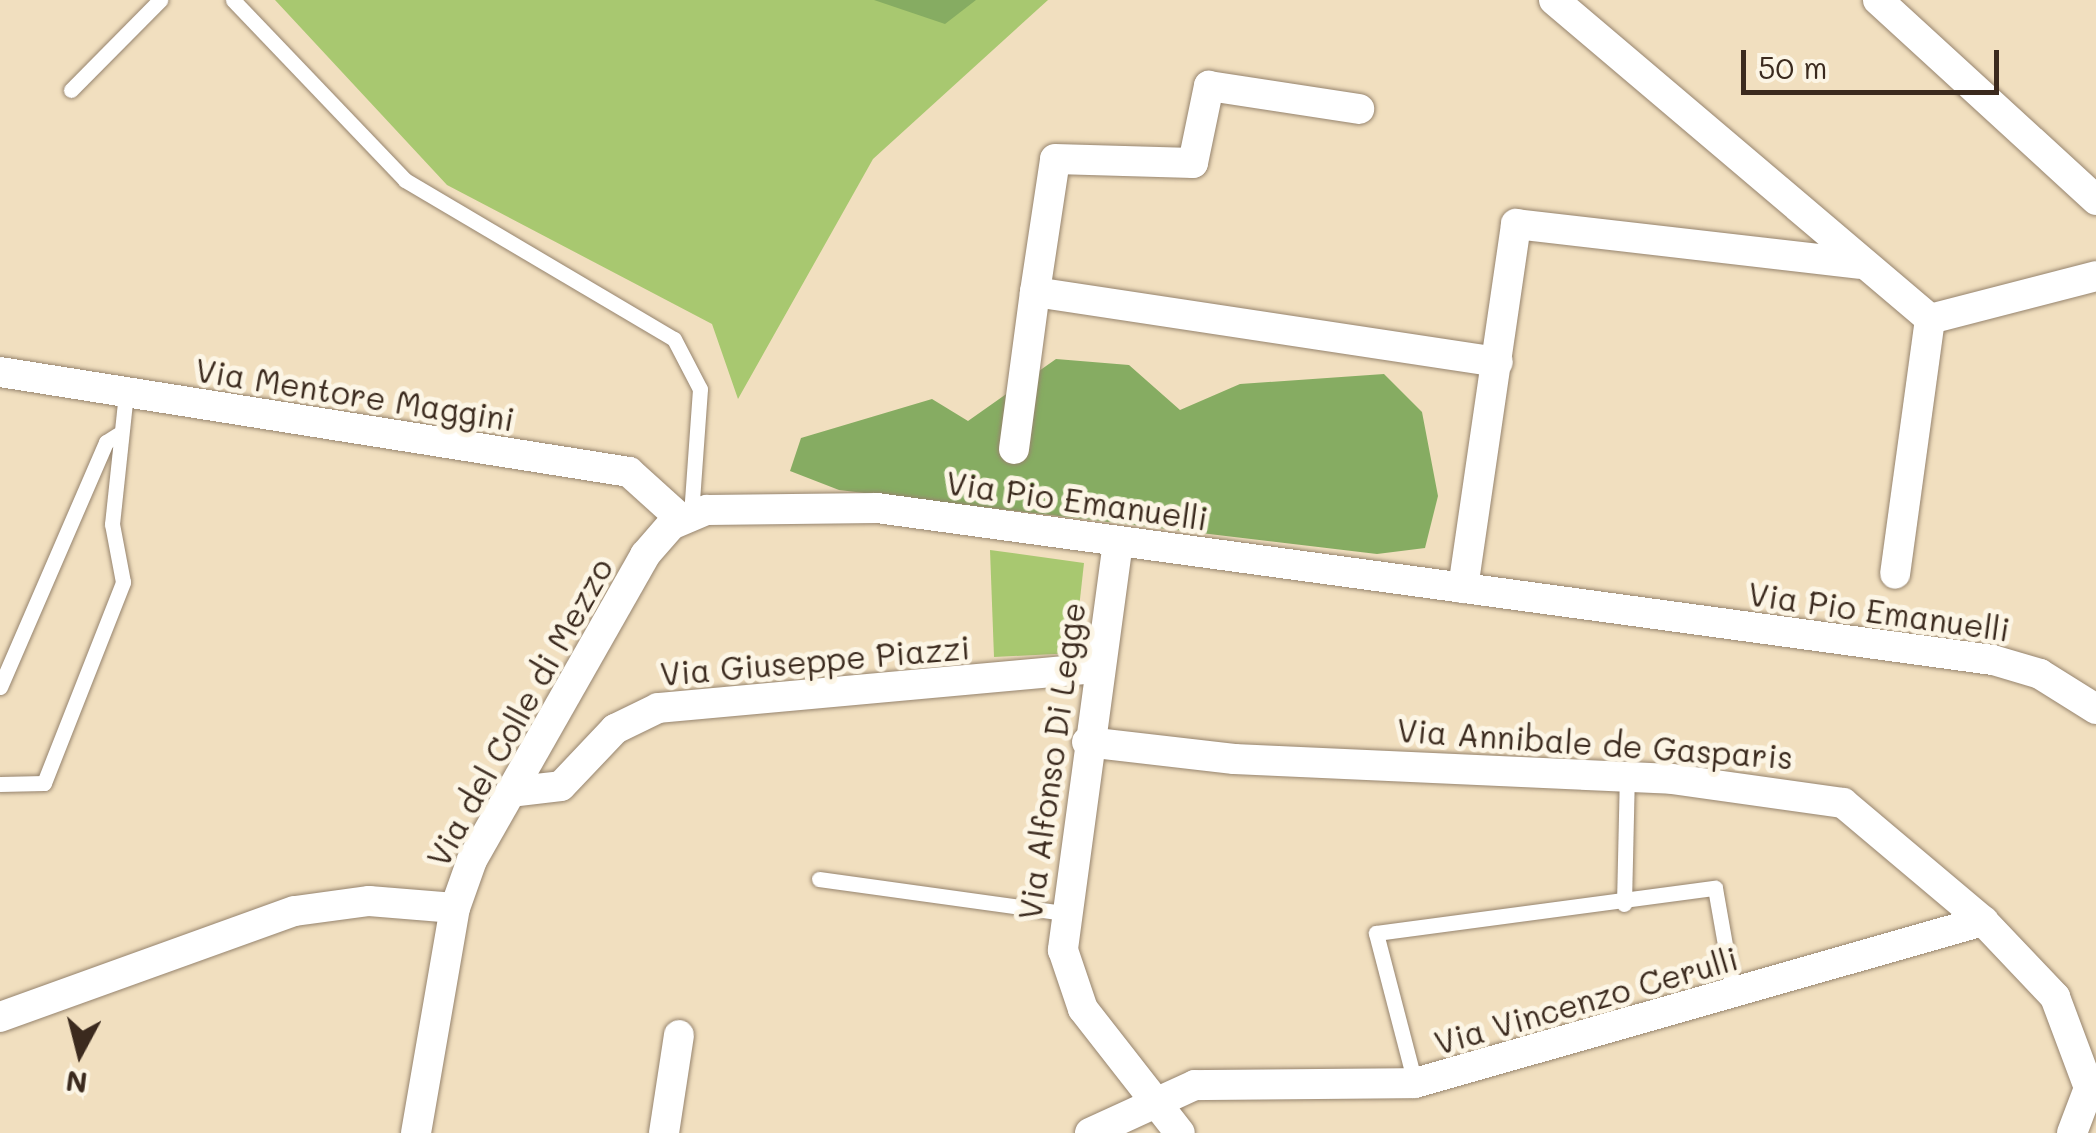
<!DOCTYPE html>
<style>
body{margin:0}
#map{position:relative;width:2096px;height:1133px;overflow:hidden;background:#f1dfbf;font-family:Mali,sans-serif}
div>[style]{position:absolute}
.green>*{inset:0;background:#a8c870}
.forest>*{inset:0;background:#86ac62}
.roads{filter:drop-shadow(0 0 2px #96846e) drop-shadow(0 0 2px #96846e)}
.lane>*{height:15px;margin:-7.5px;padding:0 7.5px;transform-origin:7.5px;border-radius:7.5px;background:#fff}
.street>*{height:30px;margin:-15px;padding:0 15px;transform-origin:15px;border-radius:15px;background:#fff}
span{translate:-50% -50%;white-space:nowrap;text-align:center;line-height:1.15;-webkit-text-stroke:10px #fcf5e5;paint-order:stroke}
.street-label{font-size:32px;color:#3b2a1e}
.north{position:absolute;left:30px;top:1003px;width:100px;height:100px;-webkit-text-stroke:8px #fcf5e5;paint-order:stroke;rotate:187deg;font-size:28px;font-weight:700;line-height:40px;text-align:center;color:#3b2a1e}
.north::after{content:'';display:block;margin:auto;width:35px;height:45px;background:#3b2a1e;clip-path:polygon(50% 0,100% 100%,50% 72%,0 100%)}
.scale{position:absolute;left:1741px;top:50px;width:258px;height:45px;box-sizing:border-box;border:5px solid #3b2a1e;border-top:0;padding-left:12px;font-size:30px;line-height:35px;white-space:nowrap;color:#3b2a1e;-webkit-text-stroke:8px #fcf5e5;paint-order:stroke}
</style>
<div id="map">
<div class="green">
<i style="clip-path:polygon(275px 0,1048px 0,873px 159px,738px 399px,712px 324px,447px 185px)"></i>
<i style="clip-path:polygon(990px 550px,1084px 563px,1074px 653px,994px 657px)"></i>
</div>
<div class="forest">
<i style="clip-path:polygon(874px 0,976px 0,945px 24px)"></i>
<i style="clip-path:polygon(1056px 359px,1129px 365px,1180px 410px,1240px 384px,1384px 374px,1422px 412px,1438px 496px,1425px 548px,1377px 554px,839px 490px,790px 471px,801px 438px,932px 399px,968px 421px)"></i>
</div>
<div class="roads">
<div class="lane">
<i style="left:233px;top:0;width:249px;rotate:46.3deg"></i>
<i style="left:405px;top:180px;width:312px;rotate:30.6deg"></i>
<i style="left:674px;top:339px;width:56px;rotate:62.5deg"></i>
<i style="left:700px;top:389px;width:125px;rotate:94.1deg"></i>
<i style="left:71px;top:90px;width:127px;rotate:-45.3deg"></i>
<i style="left:0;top:687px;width:267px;rotate:-66.6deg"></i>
<i style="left:106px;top:442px;width:13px;rotate:-32deg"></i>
<i style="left:0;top:784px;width:44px;rotate:-1.3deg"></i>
<i style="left:44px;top:783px;width:216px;rotate:-68.5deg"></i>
<i style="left:123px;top:582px;width:59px;rotate:-100.7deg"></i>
<i style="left:112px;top:524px;width:131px;rotate:-83.9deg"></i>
<i style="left:819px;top:879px;width:246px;rotate:7.9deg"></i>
<i style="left:1624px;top:904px;width:129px;rotate:-88.7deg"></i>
<i style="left:1415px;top:1083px;width:155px;rotate:-104.6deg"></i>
<i style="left:1376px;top:933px;width:342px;rotate:-7.6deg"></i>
<i style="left:1715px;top:888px;width:110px;rotate:80deg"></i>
</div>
<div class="street">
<i style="left:1554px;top:0;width:493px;rotate:40.3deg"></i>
<i style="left:1930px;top:319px;width:257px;rotate:97.8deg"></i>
<i style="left:1878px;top:0;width:296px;rotate:42.5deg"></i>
<i style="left:1035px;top:292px;width:134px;rotate:-81.4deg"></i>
<i style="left:1055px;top:159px;width:138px;rotate:1.7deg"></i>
<i style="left:1193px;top:163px;width:79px;rotate:-78.3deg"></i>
<i style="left:1209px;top:86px;width:152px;rotate:8.7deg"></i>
<i style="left:1930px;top:319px;width:171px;rotate:-14.5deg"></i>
<i style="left:0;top:372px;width:637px;rotate:9.03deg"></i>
<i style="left:629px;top:472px;width:70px;rotate:42.1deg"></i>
<i style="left:1014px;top:449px;width:158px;rotate:-82.4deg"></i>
<i style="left:1035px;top:292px;width:468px;rotate:8.6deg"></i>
<i style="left:1118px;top:542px;width:412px;rotate:97.7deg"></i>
<i style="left:1063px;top:950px;width:62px;rotate:71.3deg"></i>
<i style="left:1083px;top:1009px;width:157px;rotate:52deg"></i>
<i style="left:1463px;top:588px;width:368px;rotate:-81.7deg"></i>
<i style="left:1516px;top:224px;width:346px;rotate:6.6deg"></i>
<i style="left:1087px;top:742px;width:148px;rotate:6.6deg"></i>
<i style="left:1234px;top:759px;width:438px;rotate:2.6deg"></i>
<i style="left:1672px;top:779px;width:173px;rotate:8deg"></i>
<i style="left:1843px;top:803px;width:183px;rotate:40.1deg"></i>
<i style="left:1983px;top:921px;width:105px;rotate:46.5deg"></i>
<i style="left:2055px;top:997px;width:97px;rotate:69.5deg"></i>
<i style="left:2089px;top:1088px;width:48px;rotate:110.7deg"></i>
<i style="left:510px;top:792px;width:51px;rotate:-6.7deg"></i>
<i style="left:561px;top:786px;width:79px;rotate:-46.5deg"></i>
<i style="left:615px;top:729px;width:48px;rotate:-26deg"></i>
<i style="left:658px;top:708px;width:441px;rotate:-5.2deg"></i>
<i style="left:0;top:1017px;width:313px;rotate:-19.8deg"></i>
<i style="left:295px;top:911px;width:75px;rotate:-7.7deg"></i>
<i style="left:369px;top:901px;width:86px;rotate:4.7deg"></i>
<i style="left:416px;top:1133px;width:228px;rotate:-80.2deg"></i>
<i style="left:455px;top:908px;width:51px;rotate:-70.5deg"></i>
<i style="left:472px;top:860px;width:351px;rotate:-60.4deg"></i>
<i style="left:645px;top:555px;width:40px;rotate:-49deg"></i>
<i style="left:671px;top:525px;width:39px;rotate:-23deg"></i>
<i style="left:707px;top:510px;width:170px;rotate:-0.7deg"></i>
<i style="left:877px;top:508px;width:1126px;rotate:7.76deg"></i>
<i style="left:1993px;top:660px;width:49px;rotate:16.6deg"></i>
<i style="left:2040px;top:674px;width:66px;rotate:32deg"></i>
<i style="left:664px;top:1133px;width:99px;rotate:-81.3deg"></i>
<i style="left:1090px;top:1133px;width:115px;rotate:-24.6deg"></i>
<i style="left:1195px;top:1085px;width:220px;rotate:-0.5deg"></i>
<i style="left:1415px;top:1083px;width:591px;rotate:-15.92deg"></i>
</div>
</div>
<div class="street-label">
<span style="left:355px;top:394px;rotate:9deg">Via Mentore Maggini</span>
<span style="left:1077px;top:500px;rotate:8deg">Via Pio Emanuelli</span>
<span style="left:1879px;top:611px;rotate:8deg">Via Pio Emanuelli</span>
<span style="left:815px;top:660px;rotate:-5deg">Via Giuseppe Piazzi</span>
<span style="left:519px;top:712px;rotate:-61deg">Via del Colle di Mezzo</span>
<span style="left:1595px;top:743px;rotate:4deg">Via Annibale de Gasparis</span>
<span style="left:1051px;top:761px;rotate:-82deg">Via Alfonso Di Legge</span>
<span style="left:1586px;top:1000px;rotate:-16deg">Via Vincenzo Cerulli</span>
</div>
<div class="north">N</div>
<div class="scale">50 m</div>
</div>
